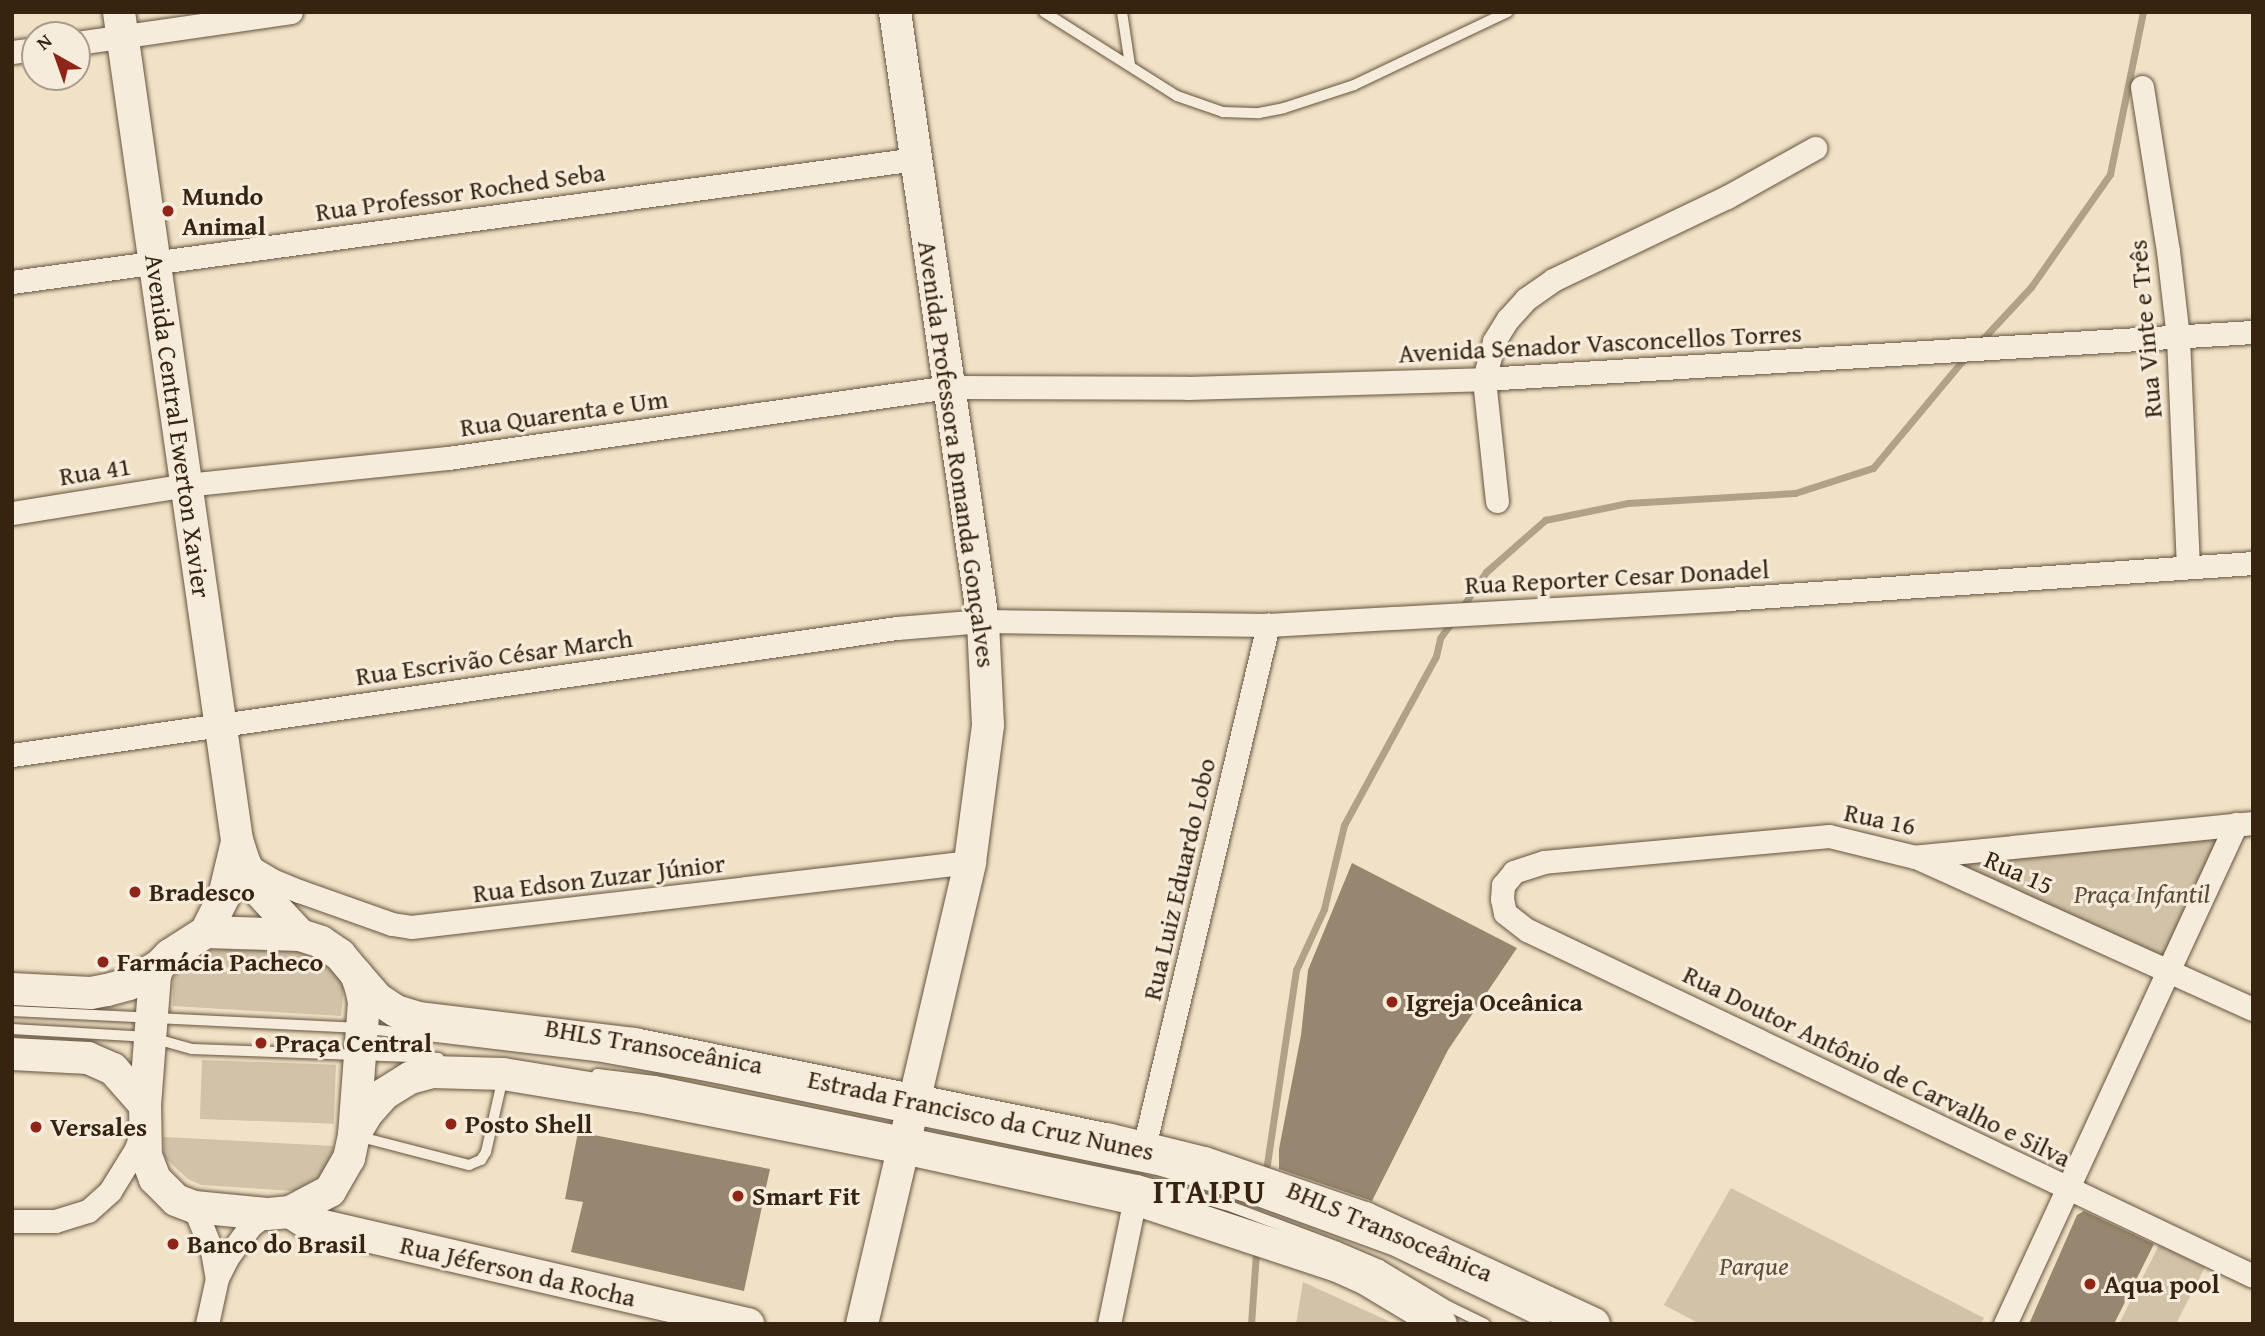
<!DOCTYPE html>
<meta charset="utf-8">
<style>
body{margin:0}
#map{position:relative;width:2265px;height:1336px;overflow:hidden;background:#f1e2c7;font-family:"Gentium Book Plus",serif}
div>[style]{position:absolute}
.green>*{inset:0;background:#d1c2a8;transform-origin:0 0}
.stream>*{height:7px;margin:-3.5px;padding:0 3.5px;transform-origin:3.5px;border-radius:3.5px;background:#b1a189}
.building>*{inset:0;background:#978770}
.roads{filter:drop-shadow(0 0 2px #65543e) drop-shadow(0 0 2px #65543e)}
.lane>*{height:10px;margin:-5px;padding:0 5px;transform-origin:5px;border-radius:5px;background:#f6ecdb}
.street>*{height:23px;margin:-11.5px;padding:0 11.5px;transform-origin:11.5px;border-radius:11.5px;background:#f6ecdb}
.secondary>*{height:32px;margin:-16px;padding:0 16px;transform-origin:16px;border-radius:16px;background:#f6ecdb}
.dots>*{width:19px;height:19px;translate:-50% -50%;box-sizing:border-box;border:4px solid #f6ecdb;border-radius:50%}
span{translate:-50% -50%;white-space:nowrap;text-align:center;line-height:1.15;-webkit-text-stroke:6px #f6ecdb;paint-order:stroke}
.street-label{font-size:26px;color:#362411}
.poi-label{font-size:26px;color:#362411;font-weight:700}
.left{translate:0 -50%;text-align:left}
.park-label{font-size:26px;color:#5d4c37;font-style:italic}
.district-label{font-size:33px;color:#362411;font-weight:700;letter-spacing:2px}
.frame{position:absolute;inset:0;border:14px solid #362411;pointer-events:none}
.north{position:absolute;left:21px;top:21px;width:70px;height:70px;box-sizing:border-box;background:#f6ecdb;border:2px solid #a99c8a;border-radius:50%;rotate:320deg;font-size:19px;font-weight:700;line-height:28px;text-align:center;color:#362411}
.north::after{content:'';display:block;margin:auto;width:24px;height:32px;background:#8f2418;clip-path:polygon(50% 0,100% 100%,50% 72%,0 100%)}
</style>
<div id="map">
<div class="green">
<i style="clip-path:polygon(2226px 834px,2167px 960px,1947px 859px)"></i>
<i style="clip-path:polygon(215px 949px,305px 951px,319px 956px,338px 975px,344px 987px,341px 1016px,173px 1006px,173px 979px,182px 966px,202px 951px)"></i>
<i style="left:202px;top:1060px;width:134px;height:59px;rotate:2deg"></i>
<i style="clip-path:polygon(164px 1137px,334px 1146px,329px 1163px,319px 1177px,294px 1191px,201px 1185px,188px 1179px,164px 1157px)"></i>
<i style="clip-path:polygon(1731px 1188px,1984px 1318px,1981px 1324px,1700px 1324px,1664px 1305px)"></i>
<i style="clip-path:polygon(2159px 1245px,2205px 1267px,2176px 1324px,2119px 1324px)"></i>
<i style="clip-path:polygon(1303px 1282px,1395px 1324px,1296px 1324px)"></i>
</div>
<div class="stream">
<i style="left:1978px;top:344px;width:78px;rotate:-47.1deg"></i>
<i style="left:2031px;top:287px;width:138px;rotate:-55deg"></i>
<i style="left:2110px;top:174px;width:165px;rotate:-78.5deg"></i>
<i style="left:1461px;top:609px;width:45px;rotate:-56deg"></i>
<i style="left:1486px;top:572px;width:79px;rotate:-41.4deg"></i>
<i style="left:1545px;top:520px;width:85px;rotate:-11.6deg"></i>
<i style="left:1628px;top:503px;width:167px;rotate:-3.4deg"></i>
<i style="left:1795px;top:493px;width:82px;rotate:-17.8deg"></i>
<i style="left:1873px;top:468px;width:147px;rotate:-50.2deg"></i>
<i style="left:1267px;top:1164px;width:196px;rotate:-81.5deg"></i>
<i style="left:1296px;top:970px;width:67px;rotate:-65.3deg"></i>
<i style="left:1324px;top:909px;width:86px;rotate:-76.6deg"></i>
<i style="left:1344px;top:825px;width:192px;rotate:-61.4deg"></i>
<i style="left:1436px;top:656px;width:18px;rotate:-77deg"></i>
<i style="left:1440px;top:638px;width:24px;rotate:-54deg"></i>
<i style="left:1251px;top:1324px;width:72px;rotate:-86deg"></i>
</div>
<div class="building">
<i style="clip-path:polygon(1352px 863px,1517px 948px,1448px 1050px,1372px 1201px,1279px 1169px,1279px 1149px,1301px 1035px,1308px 970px)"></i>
<i style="clip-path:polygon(578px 1132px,770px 1169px,744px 1291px,571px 1252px,583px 1202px,565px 1199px)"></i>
<i style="clip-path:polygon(2084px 1211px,2154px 1244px,2114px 1324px,2029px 1324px,2077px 1215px)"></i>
</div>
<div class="roads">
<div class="lane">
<i style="left:1044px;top:12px;width:157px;rotate:32.3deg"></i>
<i style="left:1177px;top:96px;width:49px;rotate:19.2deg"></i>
<i style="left:1223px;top:112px;width:36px;rotate:2deg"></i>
<i style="left:1259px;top:113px;width:25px;rotate:-11deg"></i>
<i style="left:1284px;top:108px;width:74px;rotate:-18.2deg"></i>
<i style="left:1354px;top:85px;width:170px;rotate:-25.4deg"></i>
<i style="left:1122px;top:12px;width:54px;rotate:81.4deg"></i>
<i style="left:12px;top:1011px;width:349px;rotate:2.8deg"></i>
<i style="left:361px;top:1028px;width:238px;rotate:6.8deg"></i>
<i style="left:597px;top:1056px;width:122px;rotate:10.4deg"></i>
<i style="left:717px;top:1078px;width:454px;rotate:11.8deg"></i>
<i style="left:1161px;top:1171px;width:95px;rotate:17.1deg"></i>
<i style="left:1252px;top:1199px;width:149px;rotate:20deg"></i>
<i style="left:1392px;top:1250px;width:171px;rotate:25.7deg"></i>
<i style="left:12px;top:1029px;width:137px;rotate:3.3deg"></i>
<i style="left:149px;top:1037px;width:45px;rotate:15.6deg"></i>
<i style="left:192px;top:1049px;width:247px;rotate:2.1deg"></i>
<i style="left:597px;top:1074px;width:58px;rotate:6.9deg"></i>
<i style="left:655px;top:1081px;width:493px;rotate:11.6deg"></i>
<i style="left:1138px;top:1180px;width:98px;rotate:16deg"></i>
<i style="left:1232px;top:1207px;width:113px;rotate:20.7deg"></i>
<i style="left:1338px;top:1247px;width:46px;rotate:23.2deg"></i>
<i style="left:1380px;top:1265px;width:79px;rotate:31.1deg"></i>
<i style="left:1448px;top:1306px;width:41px;rotate:25.9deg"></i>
<i style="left:357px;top:1136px;width:116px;rotate:14.5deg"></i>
<i style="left:469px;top:1165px;width:13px;rotate:-23deg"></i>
<i style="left:481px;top:1160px;width:9px;rotate:-58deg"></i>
<i style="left:486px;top:1152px;width:77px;rotate:-77.2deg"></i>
</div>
<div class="street">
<i style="left:77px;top:43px;width:216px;rotate:-8.2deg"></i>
<i style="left:12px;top:52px;width:23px;rotate:-7deg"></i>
<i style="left:2142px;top:87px;width:166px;rotate:81deg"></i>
<i style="left:2168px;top:251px;width:88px;rotate:83.4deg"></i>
<i style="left:2178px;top:338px;width:228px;rotate:87.5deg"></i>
<i style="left:12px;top:282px;width:912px;rotate:-7.75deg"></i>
<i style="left:1497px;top:501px;width:123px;rotate:-96.1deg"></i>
<i style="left:1484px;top:379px;width:39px;rotate:-75deg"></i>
<i style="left:1494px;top:341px;width:26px;rotate:-58deg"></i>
<i style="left:1508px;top:319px;width:27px;rotate:-48deg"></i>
<i style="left:1526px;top:299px;width:33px;rotate:-35deg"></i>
<i style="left:1553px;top:280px;width:193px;rotate:-25.5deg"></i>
<i style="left:1727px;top:197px;width:101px;rotate:-29.1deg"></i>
<i style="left:12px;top:513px;width:176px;rotate:-9.1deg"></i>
<i style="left:186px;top:485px;width:263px;rotate:-5.9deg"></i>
<i style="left:448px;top:458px;width:506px;rotate:-8.07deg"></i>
<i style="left:949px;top:387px;width:238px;rotate:0.2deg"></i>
<i style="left:1187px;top:388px;width:297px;rotate:-1.7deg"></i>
<i style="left:1484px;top:379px;width:770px;rotate:-3.5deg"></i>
<i style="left:12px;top:755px;width:894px;rotate:-8.17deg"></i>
<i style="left:897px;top:628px;width:86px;rotate:-4.7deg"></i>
<i style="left:983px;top:621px;width:285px;rotate:0.8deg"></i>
<i style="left:1268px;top:625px;width:461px;rotate:-3.2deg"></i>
<i style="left:1728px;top:599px;width:526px;rotate:-3.92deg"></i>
<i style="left:2253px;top:823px;width:340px;rotate:174.3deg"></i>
<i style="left:1915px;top:857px;width:89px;rotate:-166.3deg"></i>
<i style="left:1829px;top:836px;width:286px;rotate:174.8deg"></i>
<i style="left:1544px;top:862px;width:32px;rotate:162deg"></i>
<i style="left:1514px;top:872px;width:17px;rotate:130deg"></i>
<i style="left:1503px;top:885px;width:14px;rotate:94deg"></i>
<i style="left:1502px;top:899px;width:14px;rotate:78deg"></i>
<i style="left:1505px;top:913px;width:28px;rotate:38deg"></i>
<i style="left:1527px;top:930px;width:804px;rotate:25.48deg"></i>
<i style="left:1918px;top:858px;width:367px;rotate:24.3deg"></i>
<i style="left:247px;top:865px;width:31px;rotate:31deg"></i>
<i style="left:274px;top:881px;width:27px;rotate:22deg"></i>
<i style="left:299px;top:891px;width:99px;rotate:19.5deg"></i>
<i style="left:392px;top:924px;width:19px;rotate:9deg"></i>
<i style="left:411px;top:927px;width:563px;rotate:-6.63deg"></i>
<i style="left:1144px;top:1147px;width:537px;rotate:-76.64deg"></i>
<i style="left:194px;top:1207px;width:48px;rotate:67.8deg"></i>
<i style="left:212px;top:1251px;width:27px;rotate:80deg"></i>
<i style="left:12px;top:1221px;width:43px"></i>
<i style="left:55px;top:1221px;width:34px;rotate:-17deg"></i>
<i style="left:88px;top:1211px;width:30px;rotate:-42deg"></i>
<i style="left:110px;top:1191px;width:49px;rotate:-58.2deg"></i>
<i style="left:136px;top:1149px;width:19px;rotate:-72deg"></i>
<i style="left:207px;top:1324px;width:47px;rotate:-77.7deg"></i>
<i style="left:217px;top:1278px;width:22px;rotate:-63deg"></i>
<i style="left:227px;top:1258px;width:39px;rotate:-54deg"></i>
<i style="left:250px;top:1226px;width:20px;rotate:-37deg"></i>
<i style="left:1109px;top:1324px;width:128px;rotate:-78.3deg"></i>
<i style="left:2005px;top:1324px;width:551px;rotate:-65.2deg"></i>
</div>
<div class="secondary">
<i style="left:119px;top:12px;width:836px;rotate:81.89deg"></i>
<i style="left:237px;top:840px;width:25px;rotate:72deg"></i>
<i style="left:245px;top:864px;width:33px;rotate:61deg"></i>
<i style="left:261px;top:893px;width:57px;rotate:47.1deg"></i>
<i style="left:206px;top:932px;width:94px;rotate:1.8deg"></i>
<i style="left:300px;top:935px;width:22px;rotate:18deg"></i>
<i style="left:321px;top:942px;width:23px;rotate:34deg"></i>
<i style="left:340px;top:955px;width:25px;rotate:50deg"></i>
<i style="left:356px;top:974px;width:15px;rotate:70deg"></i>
<i style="left:361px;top:988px;width:14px;rotate:78deg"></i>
<i style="left:364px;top:1002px;width:133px;rotate:94.3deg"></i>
<i style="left:354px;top:1135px;width:24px;rotate:102deg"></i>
<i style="left:349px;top:1158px;width:38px;rotate:120deg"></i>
<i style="left:330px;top:1191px;width:45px;rotate:152.3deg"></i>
<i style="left:290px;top:1212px;width:24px;rotate:175deg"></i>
<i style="left:266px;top:1214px;width:72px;rotate:-174.4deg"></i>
<i style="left:194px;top:1207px;width:19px;rotate:-159deg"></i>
<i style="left:176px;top:1200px;width:30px;rotate:-135deg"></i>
<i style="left:155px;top:1179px;width:25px;rotate:-111deg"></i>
<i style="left:146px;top:1156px;width:51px;rotate:-91.1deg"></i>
<i style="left:145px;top:1105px;width:130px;rotate:-85.6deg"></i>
<i style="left:155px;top:975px;width:10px;rotate:-66deg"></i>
<i style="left:159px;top:966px;width:16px;rotate:-45deg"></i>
<i style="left:170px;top:955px;width:43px;rotate:-32.6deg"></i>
<i style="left:206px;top:932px;width:40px;rotate:-63.4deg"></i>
<i style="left:224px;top:896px;width:56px;rotate:-76.5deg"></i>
<i style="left:356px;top:974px;width:33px;rotate:49deg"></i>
<i style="left:378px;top:999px;width:22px;rotate:34deg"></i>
<i style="left:396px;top:1011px;width:24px;rotate:17deg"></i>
<i style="left:419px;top:1018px;width:217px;rotate:6.9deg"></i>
<i style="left:634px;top:1044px;width:482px;rotate:11.4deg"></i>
<i style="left:1107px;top:1139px;width:100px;rotate:13.9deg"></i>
<i style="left:1204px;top:1163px;width:170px;rotate:18.9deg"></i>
<i style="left:1365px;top:1218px;width:252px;rotate:24.8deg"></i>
<i style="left:12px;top:989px;width:79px;rotate:2.9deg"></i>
<i style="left:91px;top:993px;width:16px;rotate:-11deg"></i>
<i style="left:107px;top:990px;width:23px;rotate:-15deg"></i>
<i style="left:129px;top:984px;width:35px;rotate:-31deg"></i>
<i style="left:12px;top:1054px;width:76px;rotate:3deg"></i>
<i style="left:88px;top:1058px;width:27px;rotate:24deg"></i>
<i style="left:113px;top:1069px;width:48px;rotate:48.4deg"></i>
<i style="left:354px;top:1135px;width:27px;rotate:-59deg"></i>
<i style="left:368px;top:1112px;width:24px;rotate:-48deg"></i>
<i style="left:384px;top:1094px;width:31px;rotate:-32deg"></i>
<i style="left:410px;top:1078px;width:23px;rotate:-15deg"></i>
<i style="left:432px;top:1072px;width:71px;rotate:1.6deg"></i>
<i style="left:503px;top:1074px;width:137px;rotate:9.3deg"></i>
<i style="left:638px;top:1096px;width:271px;rotate:11.1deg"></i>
<i style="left:904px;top:1148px;width:237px;rotate:12.4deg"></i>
<i style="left:1135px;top:1199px;width:211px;rotate:18.3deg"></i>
<i style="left:1335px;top:1265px;width:36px;rotate:24deg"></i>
<i style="left:1368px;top:1280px;width:85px;rotate:31.1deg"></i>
<i style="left:290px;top:1212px;width:19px;rotate:32deg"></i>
<i style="left:306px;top:1222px;width:454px;rotate:13deg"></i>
<i style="left:862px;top:1324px;width:474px;rotate:-76.8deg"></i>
<i style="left:970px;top:862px;width:138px;rotate:-82.5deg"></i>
<i style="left:988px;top:725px;width:104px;rotate:-92.8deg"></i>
<i style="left:983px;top:621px;width:615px;rotate:-98.22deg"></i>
</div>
</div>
<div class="dots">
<i style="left:168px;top:211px;background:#8f2418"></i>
<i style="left:135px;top:892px;background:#8f2418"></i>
<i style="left:103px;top:962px;background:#8f2418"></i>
<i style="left:1392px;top:1002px;background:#8f2418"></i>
<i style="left:261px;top:1043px;background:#8f2418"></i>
<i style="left:451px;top:1124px;background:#8f2418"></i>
<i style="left:36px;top:1127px;background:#8f2418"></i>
<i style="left:738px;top:1196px;background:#8f2418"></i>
<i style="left:173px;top:1244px;background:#8f2418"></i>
<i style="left:2090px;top:1284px;background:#8f2418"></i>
</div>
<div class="street-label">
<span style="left:460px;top:192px;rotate:-8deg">Rua Professor Roched Seba</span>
<span style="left:2145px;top:329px;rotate:-95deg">Rua Vinte e Três</span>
<span style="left:1600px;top:343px;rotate:-3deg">Avenida Senador Vasconcellos Torres</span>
<span style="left:564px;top:413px;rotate:-8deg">Rua Quarenta e Um</span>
<span style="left:178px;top:426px;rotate:82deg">Avenida Central Ewerton Xavier</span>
<span style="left:957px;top:454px;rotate:82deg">Avenida Professora Romanda Gonçalves</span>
<span style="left:95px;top:471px;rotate:-9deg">Rua 41</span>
<span style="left:1617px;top:577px;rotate:-3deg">Rua Reporter Cesar Donadel</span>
<span style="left:494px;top:657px;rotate:-8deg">Rua Escrivão César March</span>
<span style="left:1880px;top:819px;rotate:12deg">Rua 16</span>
<span style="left:2019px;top:872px;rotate:24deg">Rua 15</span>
<span style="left:599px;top:878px;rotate:-7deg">Rua Edson Zuzar Júnior</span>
<span style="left:1179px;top:879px;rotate:-77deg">Rua Luiz Eduardo Lobo</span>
<span style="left:654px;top:1046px;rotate:10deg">BHLS Transoceânica</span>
<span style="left:1877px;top:1066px;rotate:26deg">Rua Doutor Antônio de Carvalho e Silva</span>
<span style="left:981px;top:1115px;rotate:12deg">Estrada Francisco da Cruz Nunes</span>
<span style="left:1390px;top:1231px;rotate:23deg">BHLS Transoceânica</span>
<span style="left:518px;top:1271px;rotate:13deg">Rua Jéferson da Rocha</span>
</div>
<div class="poi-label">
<span class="left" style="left:182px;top:211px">Mundo<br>Animal</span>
<span class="left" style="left:149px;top:892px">Bradesco</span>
<span class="left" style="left:117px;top:962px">Farmácia Pacheco</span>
<span class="left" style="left:1406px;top:1002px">Igreja Oceânica</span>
<span class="left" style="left:275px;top:1043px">Praça Central</span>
<span class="left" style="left:465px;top:1124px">Posto Shell</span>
<span class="left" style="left:50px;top:1127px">Versales</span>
<span class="left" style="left:752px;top:1196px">Smart Fit</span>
<span class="left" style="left:187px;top:1244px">Banco do Brasil</span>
<span class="left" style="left:2104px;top:1284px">Aqua pool</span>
</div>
<div class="park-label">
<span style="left:2142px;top:894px">Praça Infantil</span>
<span style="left:1754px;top:1266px">Parque</span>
</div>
<div class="district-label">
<span style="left:1210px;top:1192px">ITAIPU</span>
</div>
<div class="frame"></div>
<div class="north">N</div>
</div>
